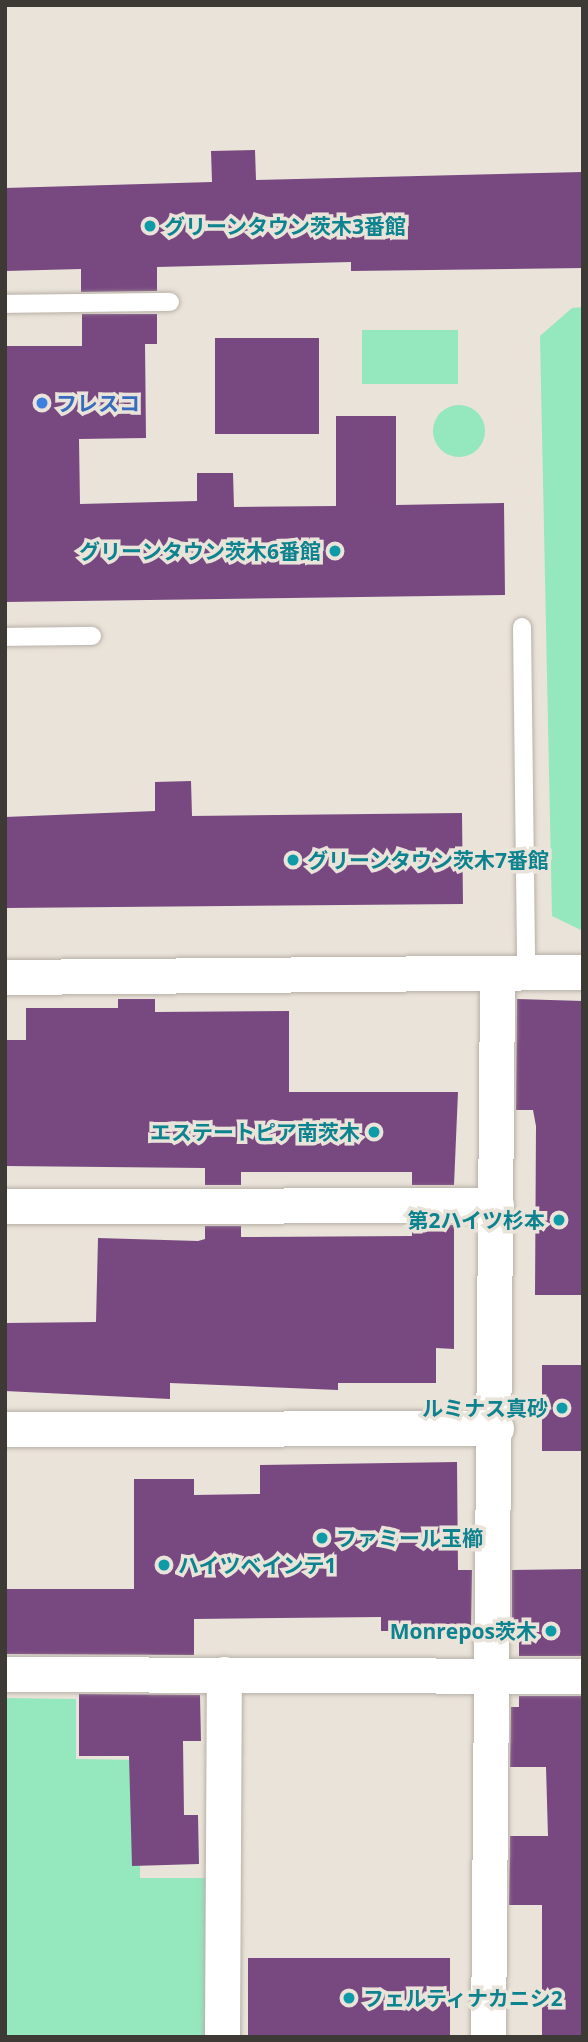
<!DOCTYPE html>
<meta charset="utf-8">
<style>
body{margin:0}
#map{position:relative;width:588px;height:2042px;overflow:hidden;background:#eae3d9;font-family:"Open Sans","Noto Sans JP",sans-serif}
div>[style]{position:absolute}
.green>*{inset:0;background:#95e7bd;transform-origin:0 0}
.round{border-radius:50%}
.building>*{inset:0;background:#784980;transform-origin:0 0}
.roads{filter:drop-shadow(0 0 2px #b6b0a6) drop-shadow(0 0 2px #b6b0a6)}
.lane>*{height:18px;margin:-9px;padding:0 9px;transform-origin:9px;border-radius:9px;background:#fff}
.street>*{height:35px;margin:-17.5px;padding:0 17.5px;transform-origin:17.5px;border-radius:17.5px;background:#fff}
.dots>*{width:19px;height:19px;translate:-50% -50%;box-sizing:border-box;border:4px solid #eae3d9;border-radius:50%}
span{translate:-50% -50%;white-space:nowrap;text-align:center;line-height:1.15;-webkit-text-stroke:7px #eae3d9;paint-order:stroke}
.culture-label{font-size:21px;color:#0d838f;font-weight:700}
.left{translate:0 -50%;text-align:left}
.right{translate:-100% -50%;text-align:right}
.shop-label{font-size:21px;color:#366cbe;font-weight:700}
.frame{position:absolute;inset:0;border:7px solid #3d3a36;pointer-events:none}
</style>
<div id="map">
<div class="green">
<i style="clip-path:polygon(583px 307px,583px 931px,552px 916px,540px 336px,572px 308px)"></i>
<i style="left:458px;top:330px;width:54px;height:96px;rotate:90deg"></i>
<i class="round" style="left:433px;top:405px;width:52px;height:52px"></i>
<i style="clip-path:polygon(5px 1698px,76px 1699px,76px 1759px,141px 1760px,140px 1878px,208px 1878px,207px 2037px,5px 2037px)"></i>
</div>
<div class="building">
<i style="clip-path:polygon(255px 150px,256px 180px,583px 172px,583px 268px,351px 271px,351px 262px,157px 267px,157px 291px,81px 292px,81px 269px,5px 271px,5px 188px,212px 182px,211px 151px)"></i>
<i style="clip-path:polygon(82px 314px,157px 314px,157px 344px,145px 344px,146px 438px,79px 439px,80px 504px,197px 501px,197px 473px,233px 473px,234px 507px,336px 506px,336px 416px,396px 416px,396px 505px,504px 503px,505px 595px,5px 602px,5px 346px,82px 346px)"></i>
<i style="left:215px;top:338px;width:104px;height:96px"></i>
<i style="clip-path:polygon(191px 781px,192px 816px,462px 813px,463px 904px,5px 908px,5px 817px,155px 811px,155px 782px)"></i>
<i style="clip-path:polygon(118px 999px,155px 999px,155px 1012px,289px 1011px,289px 1092px,458px 1092px,454px 1185px,412px 1185px,412px 1172px,241px 1172px,241px 1185px,205px 1185px,205px 1168px,5px 1166px,5px 1040px,26px 1040px,26px 1008px,118px 1008px)"></i>
<i style="clip-path:polygon(517px 999px,583px 1001px,583px 1295px,535px 1295px,536px 1126px,533px 1110px,516px 1110px)"></i>
<i style="clip-path:polygon(412px 1225px,454px 1225px,454px 1349px,436px 1348px,436px 1383px,338px 1383px,338px 1390px,170px 1383px,170px 1399px,5px 1391px,5px 1323px,96px 1322px,98px 1238px,198px 1241px,205px 1239px,205px 1226px,241px 1226px,241px 1237px,412px 1236px)"></i>
<i style="left:542px;top:1365px;width:41px;height:86px"></i>
<i style="clip-path:polygon(457px 1462px,458px 1570px,472px 1570px,471px 1631px,381px 1631px,381px 1617px,194px 1619px,194px 1655px,5px 1654px,5px 1589px,134px 1589px,134px 1479px,194px 1479px,194px 1495px,260px 1494px,260px 1465px)"></i>
<i style="clip-path:polygon(583px 1569px,583px 1656px,519px 1656px,519px 1631px,512px 1631px,512px 1570px)"></i>
<i style="clip-path:polygon(79px 1694px,200px 1695px,201px 1741px,183px 1741px,184px 1815px,198px 1815px,199px 1864px,132px 1866px,129px 1756px,79px 1756px)"></i>
<i style="clip-path:polygon(519px 1696px,583px 1696px,583px 2037px,542px 2037px,542px 1905px,509px 1905px,510px 1836px,548px 1836px,546px 1767px,510px 1767px,511px 1707px,519px 1707px)"></i>
<i style="left:450px;top:1958px;width:79px;height:202px;rotate:90deg"></i>
</div>
<div class="roads">
<div class="lane">
<i style="left:5px;top:304px;width:165px;rotate:-0.7deg"></i>
<i style="left:522px;top:627px;width:348px;rotate:89.3deg"></i>
<i style="left:5px;top:637px;width:87px;rotate:-0.7deg"></i>
</div>
<div class="street">
<i style="left:5px;top:977px;width:578px;rotate:-0.5deg"></i>
<i style="left:5px;top:1206px;width:491px;rotate:-0.1deg"></i>
<i style="left:5px;top:1429px;width:491px;rotate:-0.1deg"></i>
<i style="left:5px;top:1674px;width:578px;rotate:0.2deg"></i>
<i style="left:222px;top:2037px;width:363px;rotate:-89.7deg"></i>
<i style="left:488px;top:2037px;width:1062px;rotate:-89.51deg"></i>
</div>
</div>
<div class="dots">
<i style="left:150px;top:226px;background:#0f9aa8"></i>
<i style="left:42px;top:403px;background:#3f7fe0"></i>
<i style="left:335px;top:551px;background:#0f9aa8"></i>
<i style="left:293px;top:860px;background:#0f9aa8"></i>
<i style="left:374px;top:1132px;background:#0f9aa8"></i>
<i style="left:559px;top:1220px;background:#0f9aa8"></i>
<i style="left:562px;top:1408px;background:#0f9aa8"></i>
<i style="left:322px;top:1538px;background:#0f9aa8"></i>
<i style="left:164px;top:1565px;background:#0f9aa8"></i>
<i style="left:551px;top:1631px;background:#0f9aa8"></i>
<i style="left:349px;top:1998px;background:#0f9aa8"></i>
</div>
<div class="culture-label">
<span class="left" style="left:164px;top:226px">グリーンタウン茨木3番館</span>
<span class="right" style="left:321px;top:551px">グリーンタウン茨木6番館</span>
<span class="left" style="left:307px;top:860px">グリーンタウン茨木7番館</span>
<span class="right" style="left:360px;top:1132px">エステートピア南茨木</span>
<span class="right" style="left:545px;top:1220px">第2ハイツ杉本</span>
<span class="right" style="left:548px;top:1408px">ルミナス真砂</span>
<span class="left" style="left:336px;top:1538px">ファミール玉櫛</span>
<span class="left" style="left:178px;top:1565px">ハイツベインテ1</span>
<span class="right" style="left:537px;top:1631px">Monrepos茨木</span>
<span class="left" style="left:363px;top:1998px">フェルティナカニシ2</span>
</div>
<div class="shop-label">
<span class="left" style="left:56px;top:403px">フレスコ</span>
</div>
<div class="frame"></div>
</div>
